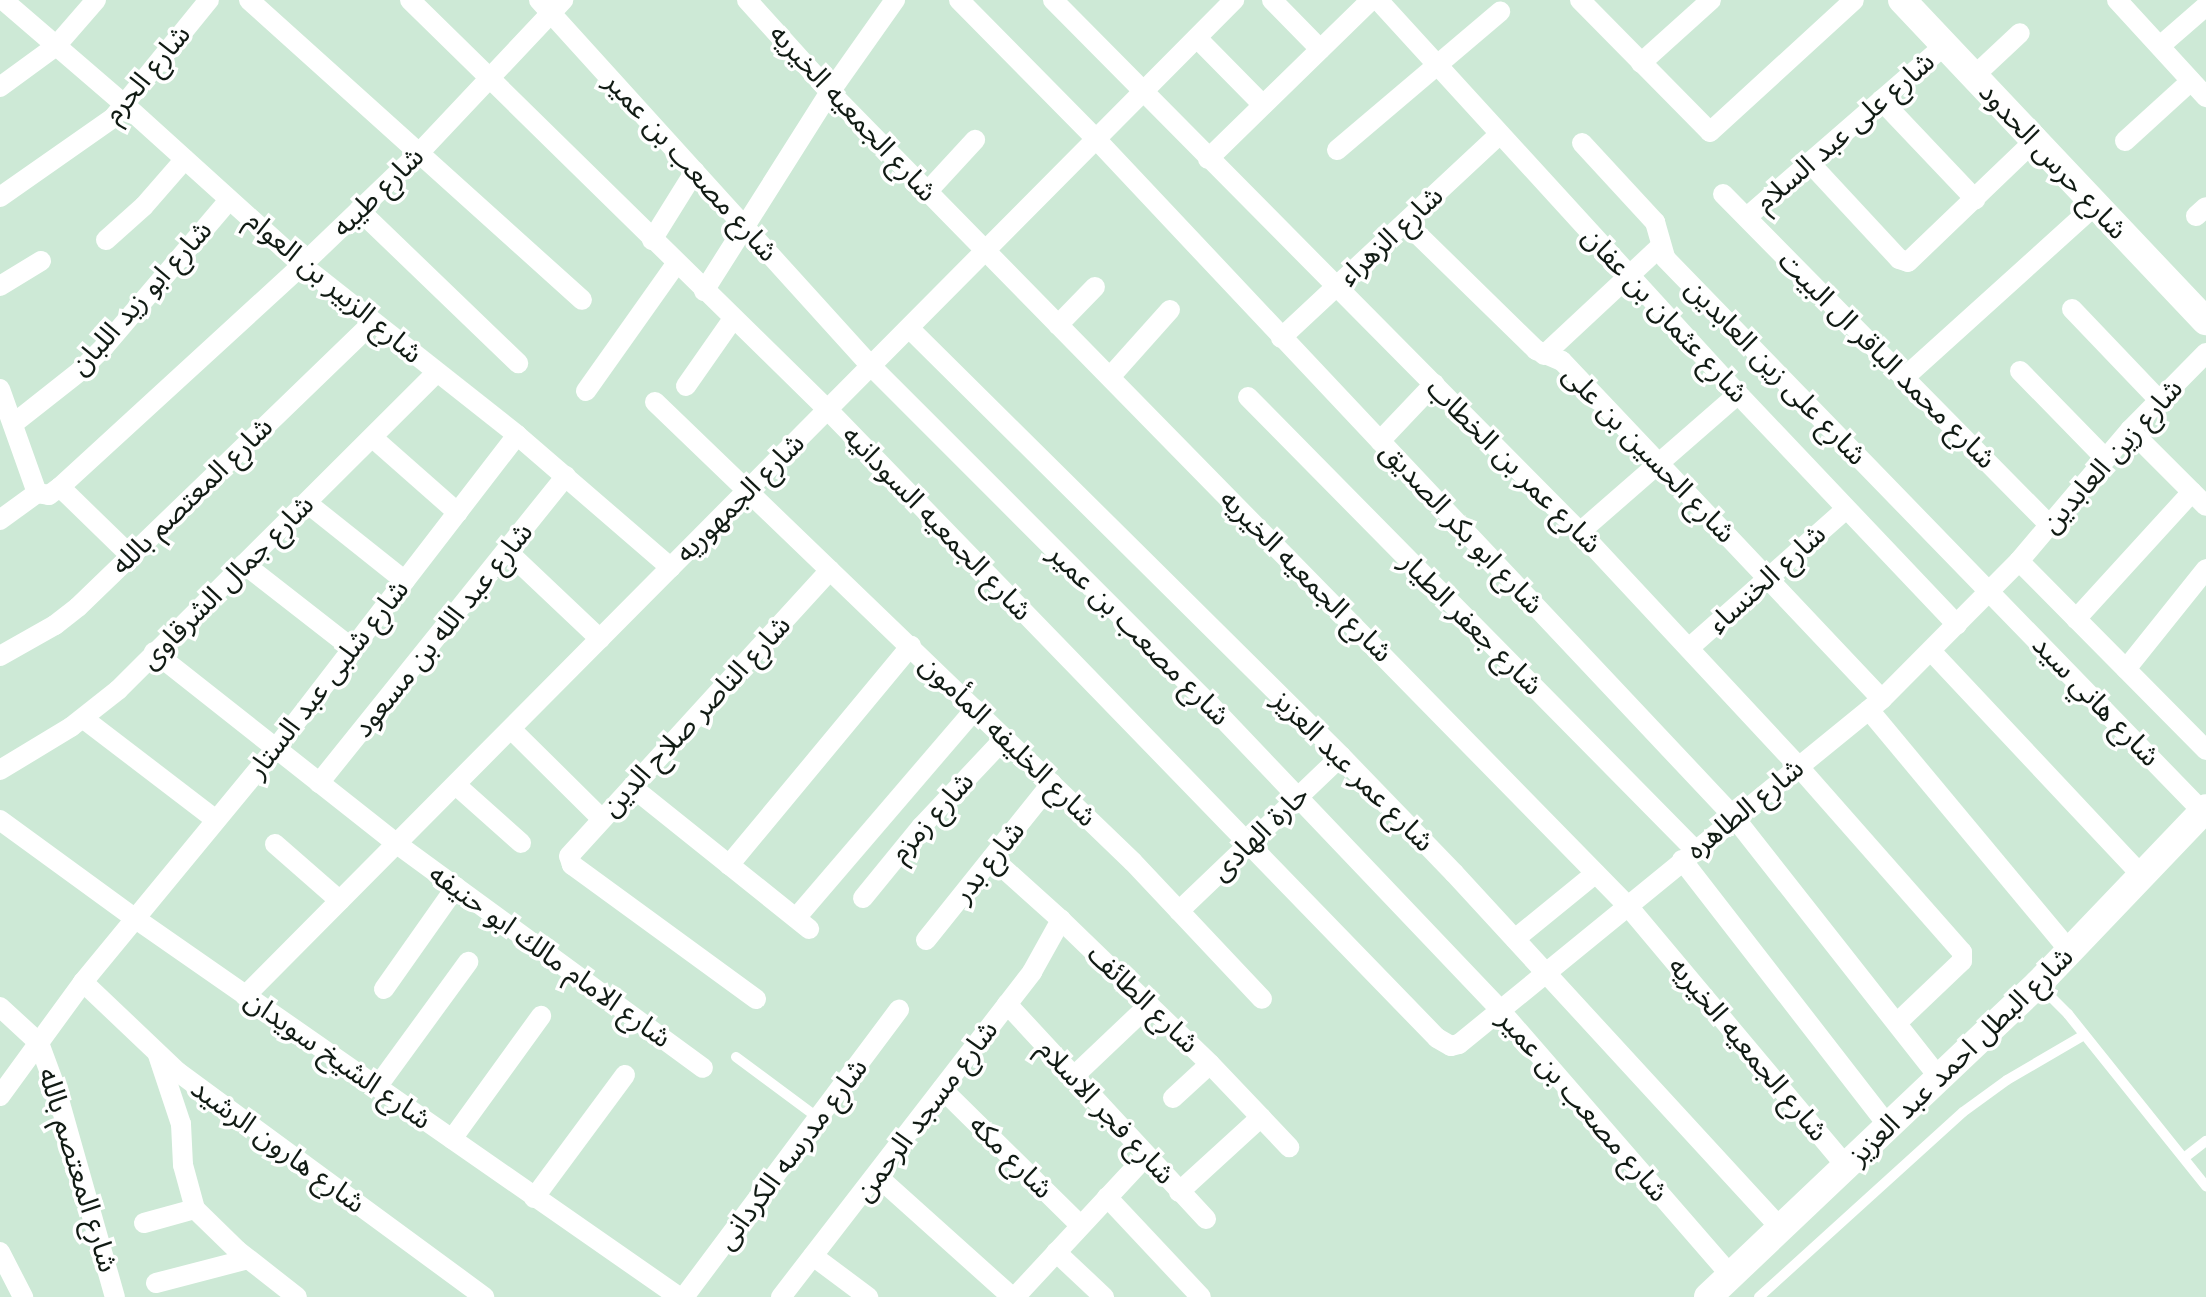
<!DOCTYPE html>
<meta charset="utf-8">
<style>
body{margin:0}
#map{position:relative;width:2206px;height:1297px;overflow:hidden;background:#cde9d6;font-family:"Fira Sans","Noto Sans Arabic",sans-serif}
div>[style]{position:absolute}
.lane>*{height:10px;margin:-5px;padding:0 5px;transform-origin:5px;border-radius:5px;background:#fff}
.street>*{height:20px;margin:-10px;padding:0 10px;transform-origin:10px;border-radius:10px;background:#fff}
.secondary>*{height:28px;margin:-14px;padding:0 14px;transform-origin:14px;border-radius:14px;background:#fff}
span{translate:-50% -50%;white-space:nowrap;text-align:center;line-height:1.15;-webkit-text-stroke:7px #fff;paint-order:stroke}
.street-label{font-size:28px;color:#111b14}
</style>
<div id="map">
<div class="lane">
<i style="left:2039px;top:985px;width:41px;rotate:45deg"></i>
<i style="left:2068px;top:1014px;width:221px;rotate:51.3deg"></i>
<i style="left:736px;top:1057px;width:102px;rotate:36.6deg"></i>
<i style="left:2184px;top:1158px;width:28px;rotate:-38deg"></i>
<i style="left:1759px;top:1297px;width:275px;rotate:-42.2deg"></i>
<i style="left:1963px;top:1112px;width:54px;rotate:-36deg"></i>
<i style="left:2007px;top:1080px;width:89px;rotate:-30.3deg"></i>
</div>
<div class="street">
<i style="left:3px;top:0;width:161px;rotate:40.7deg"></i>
<i style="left:125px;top:105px;width:239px;rotate:42.1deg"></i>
<i style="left:302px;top:265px;width:274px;rotate:38.3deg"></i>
<i style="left:517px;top:435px;width:203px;rotate:40.8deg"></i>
<i style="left:249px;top:0;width:448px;rotate:42deg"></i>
<i style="left:410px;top:0;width:586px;rotate:44.45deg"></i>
<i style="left:828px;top:410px;width:875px;rotate:45.88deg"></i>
<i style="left:1437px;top:1038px;width:16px;rotate:30deg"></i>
<i style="left:1451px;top:1046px;width:8px;rotate:-14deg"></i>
<i style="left:1459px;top:1044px;width:546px;rotate:-39.2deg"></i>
<i style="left:1882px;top:699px;width:194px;rotate:-45.2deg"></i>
<i style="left:2019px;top:561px;width:172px;rotate:-49.7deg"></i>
<i style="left:2130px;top:430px;width:108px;rotate:-45.4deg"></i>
<i style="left:539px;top:0;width:494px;rotate:47.8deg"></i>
<i style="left:871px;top:366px;width:481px;rotate:45deg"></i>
<i style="left:1211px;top:706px;width:419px;rotate:46.4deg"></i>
<i style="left:1500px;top:1010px;width:352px;rotate:49deg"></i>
<i style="left:747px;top:0;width:124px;rotate:47.9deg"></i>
<i style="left:830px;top:92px;width:1138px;rotate:45.57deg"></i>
<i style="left:1627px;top:905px;width:342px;rotate:50deg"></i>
<i style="left:959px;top:0;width:195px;rotate:45.4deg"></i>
<i style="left:1096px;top:139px;width:931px;rotate:46.74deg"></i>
<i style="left:1734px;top:817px;width:333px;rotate:51.8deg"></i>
<i style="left:1053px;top:0;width:749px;rotate:45.27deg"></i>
<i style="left:1580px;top:532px;width:320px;rotate:47deg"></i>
<i style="left:1798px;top:766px;width:248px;rotate:48.6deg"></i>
<i style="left:1962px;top:952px;width:9px;rotate:90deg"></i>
<i style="left:1962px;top:961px;width:90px;rotate:136.4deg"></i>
<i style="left:1272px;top:0;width:69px;rotate:45.6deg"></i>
<i style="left:1378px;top:0;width:534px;rotate:47.58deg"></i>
<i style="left:1738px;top:394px;width:318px;rotate:46.5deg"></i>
<i style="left:1580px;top:0;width:185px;rotate:45.4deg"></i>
<i style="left:1710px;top:132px;width:195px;rotate:-42.5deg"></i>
<i style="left:2117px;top:0;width:132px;rotate:47.5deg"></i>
<i style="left:1197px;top:38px;width:94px;rotate:45.4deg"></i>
<i style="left:2160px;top:46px;width:61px;rotate:-41deg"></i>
<i style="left:1641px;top:63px;width:94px;rotate:-42deg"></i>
<i style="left:1973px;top:77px;width:64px;rotate:-43.1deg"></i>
<i style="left:0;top:87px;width:69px;rotate:-36.2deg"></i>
<i style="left:56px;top:46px;width:61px;rotate:-49deg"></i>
<i style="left:1881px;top:100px;width:137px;rotate:46.5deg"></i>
<i style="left:2125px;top:141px;width:89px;rotate:-42.3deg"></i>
<i style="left:1582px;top:143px;width:108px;rotate:47.3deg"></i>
<i style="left:1655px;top:222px;width:37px;rotate:74deg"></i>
<i style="left:1665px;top:258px;width:771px;rotate:45.84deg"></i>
<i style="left:1337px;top:150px;width:214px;rotate:-40.3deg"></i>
<i style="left:1208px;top:159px;width:228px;rotate:-44.3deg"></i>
<i style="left:1809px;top:162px;width:132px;rotate:47.1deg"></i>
<i style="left:1899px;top:259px;width:9px;rotate:18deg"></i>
<i style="left:1908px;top:262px;width:175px;rotate:-43.8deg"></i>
<i style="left:927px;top:192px;width:71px;rotate:-47.3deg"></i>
<i style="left:1723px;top:194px;width:466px;rotate:45.4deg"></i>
<i style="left:0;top:197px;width:138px;rotate:-35deg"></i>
<i style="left:113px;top:118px;width:152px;rotate:-50.9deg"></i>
<i style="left:359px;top:210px;width:221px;rotate:43.9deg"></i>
<i style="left:2196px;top:216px;width:13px;rotate:-42deg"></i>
<i style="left:1747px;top:217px;width:261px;rotate:-41deg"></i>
<i style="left:1406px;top:223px;width:182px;rotate:44.3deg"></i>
<i style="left:1536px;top:350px;width:28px;rotate:23deg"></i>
<i style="left:1562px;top:361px;width:465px;rotate:46.6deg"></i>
<i style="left:106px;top:240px;width:51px;rotate:-41.8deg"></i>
<i style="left:144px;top:206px;width:62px;rotate:-48.9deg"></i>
<i style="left:652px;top:240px;width:81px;rotate:-58.1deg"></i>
<i style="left:0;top:286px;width:48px;rotate:-31.4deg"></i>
<i style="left:704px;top:291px;width:236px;rotate:-57.7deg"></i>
<i style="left:830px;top:92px;width:113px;rotate:-54.8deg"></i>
<i style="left:2072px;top:309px;width:126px;rotate:46.3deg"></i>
<i style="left:1058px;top:325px;width:53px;rotate:-45.8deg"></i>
<i style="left:909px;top:328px;width:608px;rotate:44.73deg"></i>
<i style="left:1341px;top:756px;width:163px;rotate:46deg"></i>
<i style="left:1454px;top:873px;width:483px;rotate:47.4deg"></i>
<i style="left:1281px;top:338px;width:299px;rotate:-43deg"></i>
<i style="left:1544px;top:355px;width:160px;rotate:-43deg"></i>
<i style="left:2020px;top:371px;width:123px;rotate:45.7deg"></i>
<i style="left:1110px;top:377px;width:90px;rotate:-48.2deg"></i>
<i style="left:1905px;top:377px;width:255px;rotate:-42.1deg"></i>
<i style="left:686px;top:386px;width:82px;rotate:-55deg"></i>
<i style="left:0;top:389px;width:110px;rotate:70.4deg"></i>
<i style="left:586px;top:391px;width:156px;rotate:-54.7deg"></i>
<i style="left:1248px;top:397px;width:636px;rotate:45.38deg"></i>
<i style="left:655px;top:402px;width:663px;rotate:43.9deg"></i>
<i style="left:1133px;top:862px;width:188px;rotate:46.7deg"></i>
<i style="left:13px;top:424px;width:85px;rotate:-38.3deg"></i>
<i style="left:80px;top:371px;width:34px;rotate:-45deg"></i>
<i style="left:104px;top:347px;width:193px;rotate:-49.6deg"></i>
<i style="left:2130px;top:430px;width:107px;rotate:45deg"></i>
<i style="left:373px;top:438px;width:113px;rotate:41.4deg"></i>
<i style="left:1380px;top:441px;width:79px;rotate:-46.5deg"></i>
<i style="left:60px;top:487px;width:99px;rotate:44.2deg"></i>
<i style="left:37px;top:493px;width:12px;rotate:9deg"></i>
<i style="left:49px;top:495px;width:14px;rotate:-36deg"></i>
<i style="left:60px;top:487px;width:328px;rotate:-42.5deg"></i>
<i style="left:302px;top:265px;width:163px;rotate:-43.8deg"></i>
<i style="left:420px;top:152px;width:209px;rotate:-46.7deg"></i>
<i style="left:307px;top:503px;width:125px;rotate:38.5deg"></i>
<i style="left:0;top:520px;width:46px;rotate:-36.1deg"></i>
<i style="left:1580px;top:532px;width:210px;rotate:-41.1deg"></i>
<i style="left:507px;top:551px;width:128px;rotate:43.4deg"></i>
<i style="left:2019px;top:561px;width:266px;rotate:45.3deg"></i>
<i style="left:244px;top:564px;width:138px;rotate:37.9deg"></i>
<i style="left:2076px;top:619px;width:172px;rotate:-47.6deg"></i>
<i style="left:1689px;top:648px;width:210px;rotate:-41.5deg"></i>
<i style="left:1931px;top:651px;width:308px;rotate:46.8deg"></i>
<i style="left:154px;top:652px;width:310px;rotate:38.3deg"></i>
<i style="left:397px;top:844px;width:379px;rotate:36.2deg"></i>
<i style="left:0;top:656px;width:63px;rotate:-29.4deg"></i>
<i style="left:55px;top:625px;width:29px;rotate:-38deg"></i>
<i style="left:78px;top:607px;width:410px;rotate:-44deg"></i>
<i style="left:2126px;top:669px;width:128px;rotate:-51.3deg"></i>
<i style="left:1869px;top:710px;width:314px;rotate:50.2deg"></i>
<i style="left:84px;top:719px;width:166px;rotate:37.4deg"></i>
<i style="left:511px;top:729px;width:128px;rotate:44.7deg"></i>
<i style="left:0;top:770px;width:83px;rotate:-31.2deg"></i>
<i style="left:71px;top:727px;width:60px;rotate:-38.2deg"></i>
<i style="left:118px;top:690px;width:450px;rotate:-44.9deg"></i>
<i style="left:319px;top:783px;width:394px;rotate:-51.2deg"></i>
<i style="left:456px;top:785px;width:87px;rotate:41.7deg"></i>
<i style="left:632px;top:787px;width:227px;rotate:38.7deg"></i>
<i style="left:0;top:820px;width:168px;rotate:36.1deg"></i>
<i style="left:136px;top:919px;width:662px;rotate:34.84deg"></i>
<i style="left:275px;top:844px;width:86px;rotate:41.2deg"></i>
<i style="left:992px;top:858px;width:93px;rotate:41.9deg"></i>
<i style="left:1061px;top:920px;width:207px;rotate:44deg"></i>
<i style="left:1210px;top:1064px;width:115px;rotate:46.4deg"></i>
<i style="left:1682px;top:860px;width:338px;rotate:52.2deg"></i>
<i style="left:729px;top:865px;width:285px;rotate:-50.3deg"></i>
<i style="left:863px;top:898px;width:92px;rotate:-50.8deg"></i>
<i style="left:921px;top:827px;width:121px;rotate:-46.7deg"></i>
<i style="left:1179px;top:911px;width:224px;rotate:-43.7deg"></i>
<i style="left:796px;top:918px;width:275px;rotate:-49.4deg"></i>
<i style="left:1515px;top:939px;width:104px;rotate:-39.2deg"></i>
<i style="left:926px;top:940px;width:201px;rotate:-51.3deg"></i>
<i style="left:83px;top:982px;width:131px;rotate:43.5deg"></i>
<i style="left:178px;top:1072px;width:380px;rotate:36.3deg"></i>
<i style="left:384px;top:989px;width:125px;rotate:-54.8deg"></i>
<i style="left:245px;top:996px;width:1404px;rotate:-45.2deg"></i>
<i style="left:756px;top:999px;width:228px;rotate:-143.9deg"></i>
<i style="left:572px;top:865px;width:9px;rotate:-108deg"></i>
<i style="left:569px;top:856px;width:387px;rotate:-47.6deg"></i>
<i style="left:1007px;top:1004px;width:293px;rotate:47.2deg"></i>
<i style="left:0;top:1007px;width:53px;rotate:42.7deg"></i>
<i style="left:39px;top:1043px;width:49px;rotate:69.7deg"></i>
<i style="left:56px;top:1089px;width:216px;rotate:74.2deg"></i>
<i style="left:158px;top:1055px;width:73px;rotate:71.6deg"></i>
<i style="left:181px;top:1124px;width:41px;rotate:87.2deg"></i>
<i style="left:183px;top:1165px;width:46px;rotate:74.7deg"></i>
<i style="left:195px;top:1209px;width:59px;rotate:44.3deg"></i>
<i style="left:237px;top:1250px;width:76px;rotate:38.1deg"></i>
<i style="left:1073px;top:1077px;width:105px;rotate:-43.5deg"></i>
<i style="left:377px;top:1087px;width:155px;rotate:-53.9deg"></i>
<i style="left:942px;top:1089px;width:194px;rotate:44.6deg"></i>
<i style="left:0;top:1096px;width:141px;rotate:-53.9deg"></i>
<i style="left:83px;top:982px;width:303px;rotate:-50.5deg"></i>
<i style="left:276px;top:748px;width:395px;rotate:-52.4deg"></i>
<i style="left:1173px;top:1098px;width:50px;rotate:-42.6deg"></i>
<i style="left:452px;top:1139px;width:152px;rotate:-54.1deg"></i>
<i style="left:877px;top:1176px;width:181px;rotate:41.9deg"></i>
<i style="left:1179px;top:1192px;width:111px;rotate:-42.4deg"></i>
<i style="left:1107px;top:1197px;width:137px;rotate:46.8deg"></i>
<i style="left:534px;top:1198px;width:153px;rotate:-53.5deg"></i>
<i style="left:144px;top:1223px;width:53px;rotate:-15.4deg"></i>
<i style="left:0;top:1252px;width:51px;rotate:62.9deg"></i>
<i style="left:1056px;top:1252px;width:66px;rotate:43.2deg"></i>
<i style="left:813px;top:1256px;width:69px;rotate:36.7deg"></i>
<i style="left:156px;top:1283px;width:95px;rotate:-14.6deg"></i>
<i style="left:684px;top:1297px;width:359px;rotate:-53.2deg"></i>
<i style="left:781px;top:1297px;width:411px;rotate:-52.3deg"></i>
<i style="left:1032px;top:972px;width:60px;rotate:-60.9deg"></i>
<i style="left:1015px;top:1297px;width:191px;rotate:-47.1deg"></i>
</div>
<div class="secondary">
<i style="left:1902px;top:0;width:442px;rotate:46.6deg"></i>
<i style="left:1708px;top:1297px;width:455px;rotate:-43.5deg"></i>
<i style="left:2038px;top:984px;width:243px;rotate:-46.3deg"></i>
</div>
<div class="street-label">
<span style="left:147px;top:74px;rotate:-50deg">شارع الحرم</span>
<span style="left:853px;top:113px;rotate:47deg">شارع الجمعيه الخيريه</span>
<span style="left:1845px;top:132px;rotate:-41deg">شارع على عبد السلام</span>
<span style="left:2053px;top:161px;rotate:47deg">شارع حرس الحدود</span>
<span style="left:691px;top:167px;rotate:48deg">شارع مصعب بن عمير</span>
<span style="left:378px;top:192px;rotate:-44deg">شارع طيبه</span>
<span style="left:1391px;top:236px;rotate:-43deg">شارع الزهراء</span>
<span style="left:334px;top:287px;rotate:40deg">شارع الزبير بن العوام</span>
<span style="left:141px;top:298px;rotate:-48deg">شارع ابو زيد اللبان</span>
<span style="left:1665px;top:315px;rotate:47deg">شارع عثمان بن عفان</span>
<span style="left:1887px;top:360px;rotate:45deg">شارع محمد الباقر ال البيت</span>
<span style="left:1776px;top:372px;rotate:46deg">شارع على زين العابدين</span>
<span style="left:1649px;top:454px;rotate:46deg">شارع الحسين بن على</span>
<span style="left:2112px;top:456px;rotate:-48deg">شارع زين العابدين</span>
<span style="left:1514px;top:466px;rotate:45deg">شارع عمر بن الخطاب</span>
<span style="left:192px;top:496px;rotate:-44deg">شارع المعتصم بالله</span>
<span style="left:740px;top:498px;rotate:-45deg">شارع الجمهوريه</span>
<span style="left:937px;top:523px;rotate:46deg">شارع الجمعيه السودانيه</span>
<span style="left:1462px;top:528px;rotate:47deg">شارع ابو بكر الصديق</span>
<span style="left:1306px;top:576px;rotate:45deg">شارع الجمعيه الخيريه</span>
<span style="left:1767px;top:579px;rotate:-42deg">شارع الخنساء</span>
<span style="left:227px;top:582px;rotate:-45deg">شارع جمال الشرقاوى</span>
<span style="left:1471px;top:624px;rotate:45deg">شارع جعفر الطيار</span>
<span style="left:443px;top:630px;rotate:-51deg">شارع عبد الله بن مسعود</span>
<span style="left:1139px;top:635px;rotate:45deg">شارع مصعب بن عمير</span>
<span style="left:328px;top:679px;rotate:-52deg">شارع شلبى عبد الستار</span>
<span style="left:2096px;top:701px;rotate:46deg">شارع هاني سيد</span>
<span style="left:696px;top:716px;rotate:-47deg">شارع الناصر صلاح الدين</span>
<span style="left:1008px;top:741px;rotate:44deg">شارع الخليفه المأمون</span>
<span style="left:1353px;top:771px;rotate:45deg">شارع عمر عبد العزيز</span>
<span style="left:1745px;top:809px;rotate:-39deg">شارع الطاهره</span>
<span style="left:932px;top:817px;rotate:-48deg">شارع زمزم</span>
<span style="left:1260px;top:833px;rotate:-44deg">حارة الهادى</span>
<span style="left:989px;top:862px;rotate:-51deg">شارع بدر</span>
<span style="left:550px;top:956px;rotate:36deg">شارع الامام مالك ابو حنيفه</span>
<span style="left:1143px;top:999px;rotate:44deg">شارع الطائف</span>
<span style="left:1748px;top:1049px;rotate:50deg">شارع الجمعيه الخيريه</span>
<span style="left:1961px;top:1056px;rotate:-44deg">شارع البطل احمد عبد العزيز</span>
<span style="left:338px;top:1060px;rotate:35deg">شارع الشيخ سويدان</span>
<span style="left:1583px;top:1106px;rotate:49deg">شارع مصعب بن عمير</span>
<span style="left:926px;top:1111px;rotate:-53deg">شارع مسجد الرحمن</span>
<span style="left:1106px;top:1112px;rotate:47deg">شارع فجر الاسلام</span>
<span style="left:278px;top:1146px;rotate:36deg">شارع هارون الرشيد</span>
<span style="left:792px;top:1154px;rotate:-53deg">شارع مدرسه الكردانى</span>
<span style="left:1011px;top:1157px;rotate:45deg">شارع مكه</span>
<span style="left:78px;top:1170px;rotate:73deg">شارع المعتصم بالله</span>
</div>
</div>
